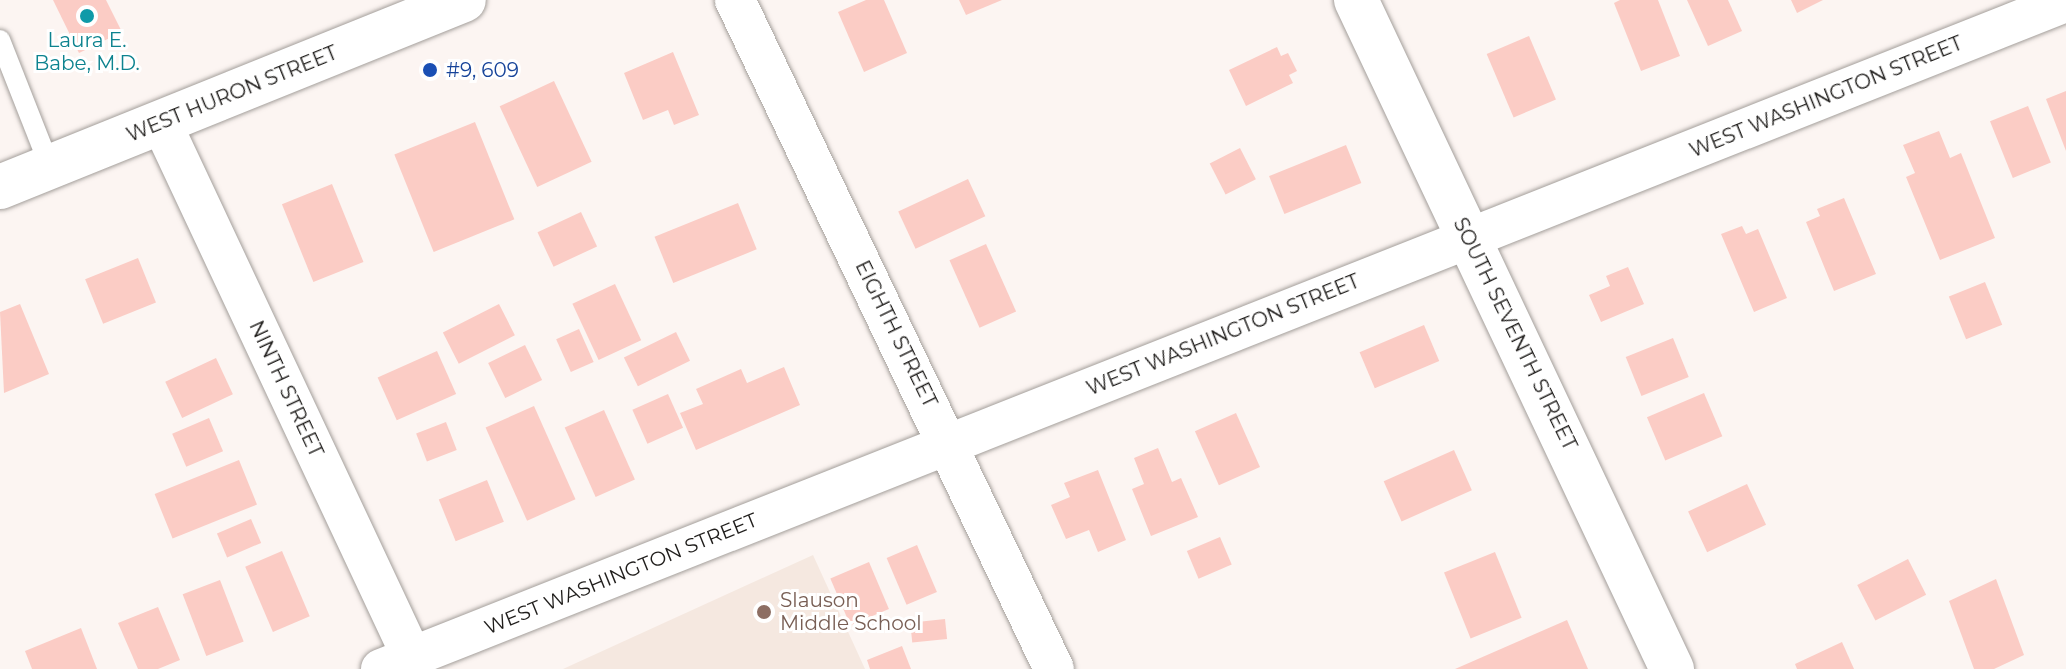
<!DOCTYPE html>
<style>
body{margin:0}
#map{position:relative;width:2066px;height:669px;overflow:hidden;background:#fcf5f2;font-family:Montserrat,sans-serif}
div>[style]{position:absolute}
.built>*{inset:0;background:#f5e8e0}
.building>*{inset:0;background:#fbccc5;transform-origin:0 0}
.roads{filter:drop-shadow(0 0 2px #a49f9b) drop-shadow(0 0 2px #a49f9b)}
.lane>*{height:20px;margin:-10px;padding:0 10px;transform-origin:10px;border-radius:10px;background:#fff}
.street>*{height:40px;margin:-20px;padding:0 20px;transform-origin:20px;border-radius:20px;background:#fff}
.secondary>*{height:44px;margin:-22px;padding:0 22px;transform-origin:22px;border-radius:22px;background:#fff}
.primary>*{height:44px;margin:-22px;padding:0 22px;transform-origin:22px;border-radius:22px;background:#fff}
.dots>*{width:22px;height:22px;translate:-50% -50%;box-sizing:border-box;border:4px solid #fff;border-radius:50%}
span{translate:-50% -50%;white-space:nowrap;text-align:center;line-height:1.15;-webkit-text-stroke:6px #fff;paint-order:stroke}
.culture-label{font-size:20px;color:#0d838f}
.transit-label{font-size:20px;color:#164399}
.left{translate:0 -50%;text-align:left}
.street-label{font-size:20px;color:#1f1d1b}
.education-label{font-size:20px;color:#785e54}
</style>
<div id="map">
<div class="built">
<i style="clip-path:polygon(813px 555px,865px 669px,563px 669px)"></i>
</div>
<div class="building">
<i style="clip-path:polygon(53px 0,106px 0,122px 32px,79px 53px)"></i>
<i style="clip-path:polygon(866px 0,884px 0,907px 53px,864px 72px,838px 12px)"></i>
<i style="clip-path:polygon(959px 0,1002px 0,966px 15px)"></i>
<i style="clip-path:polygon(1620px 0,1658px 0,1680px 56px,1641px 71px,1614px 3px)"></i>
<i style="clip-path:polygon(1687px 0,1728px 0,1742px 31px,1708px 46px)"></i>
<i style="clip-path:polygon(1791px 0,1823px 0,1797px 13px)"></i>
<i style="left:1529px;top:36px;width:69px;height:46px;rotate:67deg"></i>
<i style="clip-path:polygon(1277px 47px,1281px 56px,1288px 53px,1297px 71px,1289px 75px,1293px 83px,1246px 106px,1229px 70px)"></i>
<i style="clip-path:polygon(673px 52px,699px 115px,674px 125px,668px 110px,643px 120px,624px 73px)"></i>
<i style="left:554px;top:81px;width:89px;height:60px;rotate:65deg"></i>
<i style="clip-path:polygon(2066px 91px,2066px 151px,2046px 99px)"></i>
<i style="left:2028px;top:106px;width:61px;height:41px;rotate:68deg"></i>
<i style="left:475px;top:122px;width:105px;height:87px;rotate:68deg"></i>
<i style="clip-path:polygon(1939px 131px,1950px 158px,1961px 153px,1995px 238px,1940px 260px,1906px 177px,1915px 173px,1903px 145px)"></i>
<i style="left:1346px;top:145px;width:41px;height:83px;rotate:68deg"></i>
<i style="left:1240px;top:148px;width:35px;height:34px;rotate:63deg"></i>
<i style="left:968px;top:179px;width:41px;height:77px;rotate:65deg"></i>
<i style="left:332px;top:184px;width:84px;height:54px;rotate:68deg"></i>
<i style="clip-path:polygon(1844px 198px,1876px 274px,1834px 291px,1806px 222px,1820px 216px,1817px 209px)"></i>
<i style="left:738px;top:203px;width:50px;height:90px;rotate:68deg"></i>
<i style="left:581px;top:212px;width:38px;height:48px;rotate:65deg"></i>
<i style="clip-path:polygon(1742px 226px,1746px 234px,1758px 229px,1787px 298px,1754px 312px,1721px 234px)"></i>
<i style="left:986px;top:244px;width:74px;height:40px;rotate:66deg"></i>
<i style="left:138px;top:258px;width:48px;height:57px;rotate:68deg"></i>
<i style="clip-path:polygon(1628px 267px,1644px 304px,1601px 322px,1589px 295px,1610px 286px,1606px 276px)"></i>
<i style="left:1985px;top:282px;width:46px;height:39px;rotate:68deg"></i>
<i style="left:615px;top:284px;width:62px;height:47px;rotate:65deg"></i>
<i style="clip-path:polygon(20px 304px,49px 374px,4px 393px,0 312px)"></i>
<i style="left:499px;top:304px;width:35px;height:63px;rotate:63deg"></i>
<i style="left:1424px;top:325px;width:39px;height:70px;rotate:67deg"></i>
<i style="left:579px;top:329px;width:36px;height:25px;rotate:66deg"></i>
<i style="left:676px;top:332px;width:32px;height:58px;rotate:64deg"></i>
<i style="left:1673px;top:338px;width:42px;height:51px;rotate:68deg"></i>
<i style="left:525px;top:345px;width:39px;height:41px;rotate:64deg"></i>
<i style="left:437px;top:351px;width:47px;height:65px;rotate:66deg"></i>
<i style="left:216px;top:358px;width:40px;height:56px;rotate:65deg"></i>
<i style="clip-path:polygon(784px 367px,800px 405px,696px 450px,680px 413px,703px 404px,696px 389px,741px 369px,747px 383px)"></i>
<i style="left:1704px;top:393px;width:47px;height:62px;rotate:67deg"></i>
<i style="left:668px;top:394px;width:37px;height:39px;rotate:66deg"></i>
<i style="left:534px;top:406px;width:102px;height:53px;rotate:66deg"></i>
<i style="left:604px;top:410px;width:76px;height:43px;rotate:66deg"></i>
<i style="left:1236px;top:413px;width:59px;height:45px;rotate:66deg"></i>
<i style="left:209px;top:418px;width:36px;height:40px;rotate:67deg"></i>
<i style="left:446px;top:422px;width:30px;height:32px;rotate:69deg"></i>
<i style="clip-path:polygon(1158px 448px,1172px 482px,1181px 478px,1198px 517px,1151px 536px,1132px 489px,1144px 484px,1134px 458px)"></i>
<i style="left:1454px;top:450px;width:44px;height:77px;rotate:66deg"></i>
<i style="left:239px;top:460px;width:48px;height:91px;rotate:68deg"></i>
<i style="clip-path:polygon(1098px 470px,1126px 540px,1098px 552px,1089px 530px,1066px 539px,1051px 505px,1070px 497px,1064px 483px)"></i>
<i style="left:487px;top:480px;width:45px;height:52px;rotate:68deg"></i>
<i style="left:1747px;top:484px;width:45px;height:65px;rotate:65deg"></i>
<i style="left:251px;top:519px;width:26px;height:37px;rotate:67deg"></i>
<i style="left:1220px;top:537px;width:30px;height:36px;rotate:67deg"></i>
<i style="left:917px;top:545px;width:51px;height:33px;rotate:67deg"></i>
<i style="left:282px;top:551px;width:71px;height:40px;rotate:67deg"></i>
<i style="left:1495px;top:552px;width:71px;height:55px;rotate:68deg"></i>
<i style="left:1908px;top:559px;width:40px;height:57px;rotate:63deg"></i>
<i style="left:869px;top:562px;width:51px;height:42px;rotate:67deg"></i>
<i style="clip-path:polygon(1996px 579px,2024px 655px,1994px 669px,1974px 669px,1949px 601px)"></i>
<i style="left:220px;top:580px;width:66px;height:40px;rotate:69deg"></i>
<i style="clip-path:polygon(158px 607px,180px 660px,158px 669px,138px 669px,118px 623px)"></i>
<i style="left:945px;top:619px;width:20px;height:35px;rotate:84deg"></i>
<i style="clip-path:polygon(1567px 620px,1588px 669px,1455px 669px)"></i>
<i style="clip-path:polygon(81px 628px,97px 669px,32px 669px,25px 651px)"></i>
<i style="clip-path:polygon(1842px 642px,1854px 669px,1797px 669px,1795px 664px)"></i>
<i style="clip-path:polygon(902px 646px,911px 669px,870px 669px,867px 660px)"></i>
</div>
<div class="roads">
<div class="lane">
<i style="left:0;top:40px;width:136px;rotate:68.5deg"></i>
</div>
<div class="street">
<i style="left:735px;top:0;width:741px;rotate:64.51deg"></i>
<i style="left:161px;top:122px;width:591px;rotate:64.87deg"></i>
<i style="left:381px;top:669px;width:1812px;rotate:-21.6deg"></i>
</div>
<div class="secondary">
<i style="left:1356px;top:0;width:740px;rotate:64.72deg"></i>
</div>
<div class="primary">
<i style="left:0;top:187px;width:500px;rotate:-21.95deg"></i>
</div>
</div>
<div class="dots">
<i style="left:87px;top:16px;background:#0f9aa8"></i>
<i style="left:430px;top:70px;background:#1a4fb4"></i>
<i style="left:764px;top:612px;background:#8d6e63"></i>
</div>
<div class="culture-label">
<span style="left:87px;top:52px">Laura E.<br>Babe, M.D.</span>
</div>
<div class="transit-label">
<span class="left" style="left:446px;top:70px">#9, 609</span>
</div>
<div class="street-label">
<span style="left:232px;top:94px;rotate:-22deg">WEST HURON STREET</span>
<span style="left:1826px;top:97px;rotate:-22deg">WEST WASHINGTON STREET</span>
<span style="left:896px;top:334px;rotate:64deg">EIGHTH STREET</span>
<span style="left:1515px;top:334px;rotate:64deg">SOUTH SEVENTH STREET</span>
<span style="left:1223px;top:335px;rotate:-22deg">WEST WASHINGTON STREET</span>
<span style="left:286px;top:389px;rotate:65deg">NINTH STREET</span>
<span style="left:621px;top:574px;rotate:-22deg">WEST WASHINGTON STREET</span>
</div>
<div class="education-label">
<span class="left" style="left:780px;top:612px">Slauson<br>Middle School</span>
</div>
</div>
